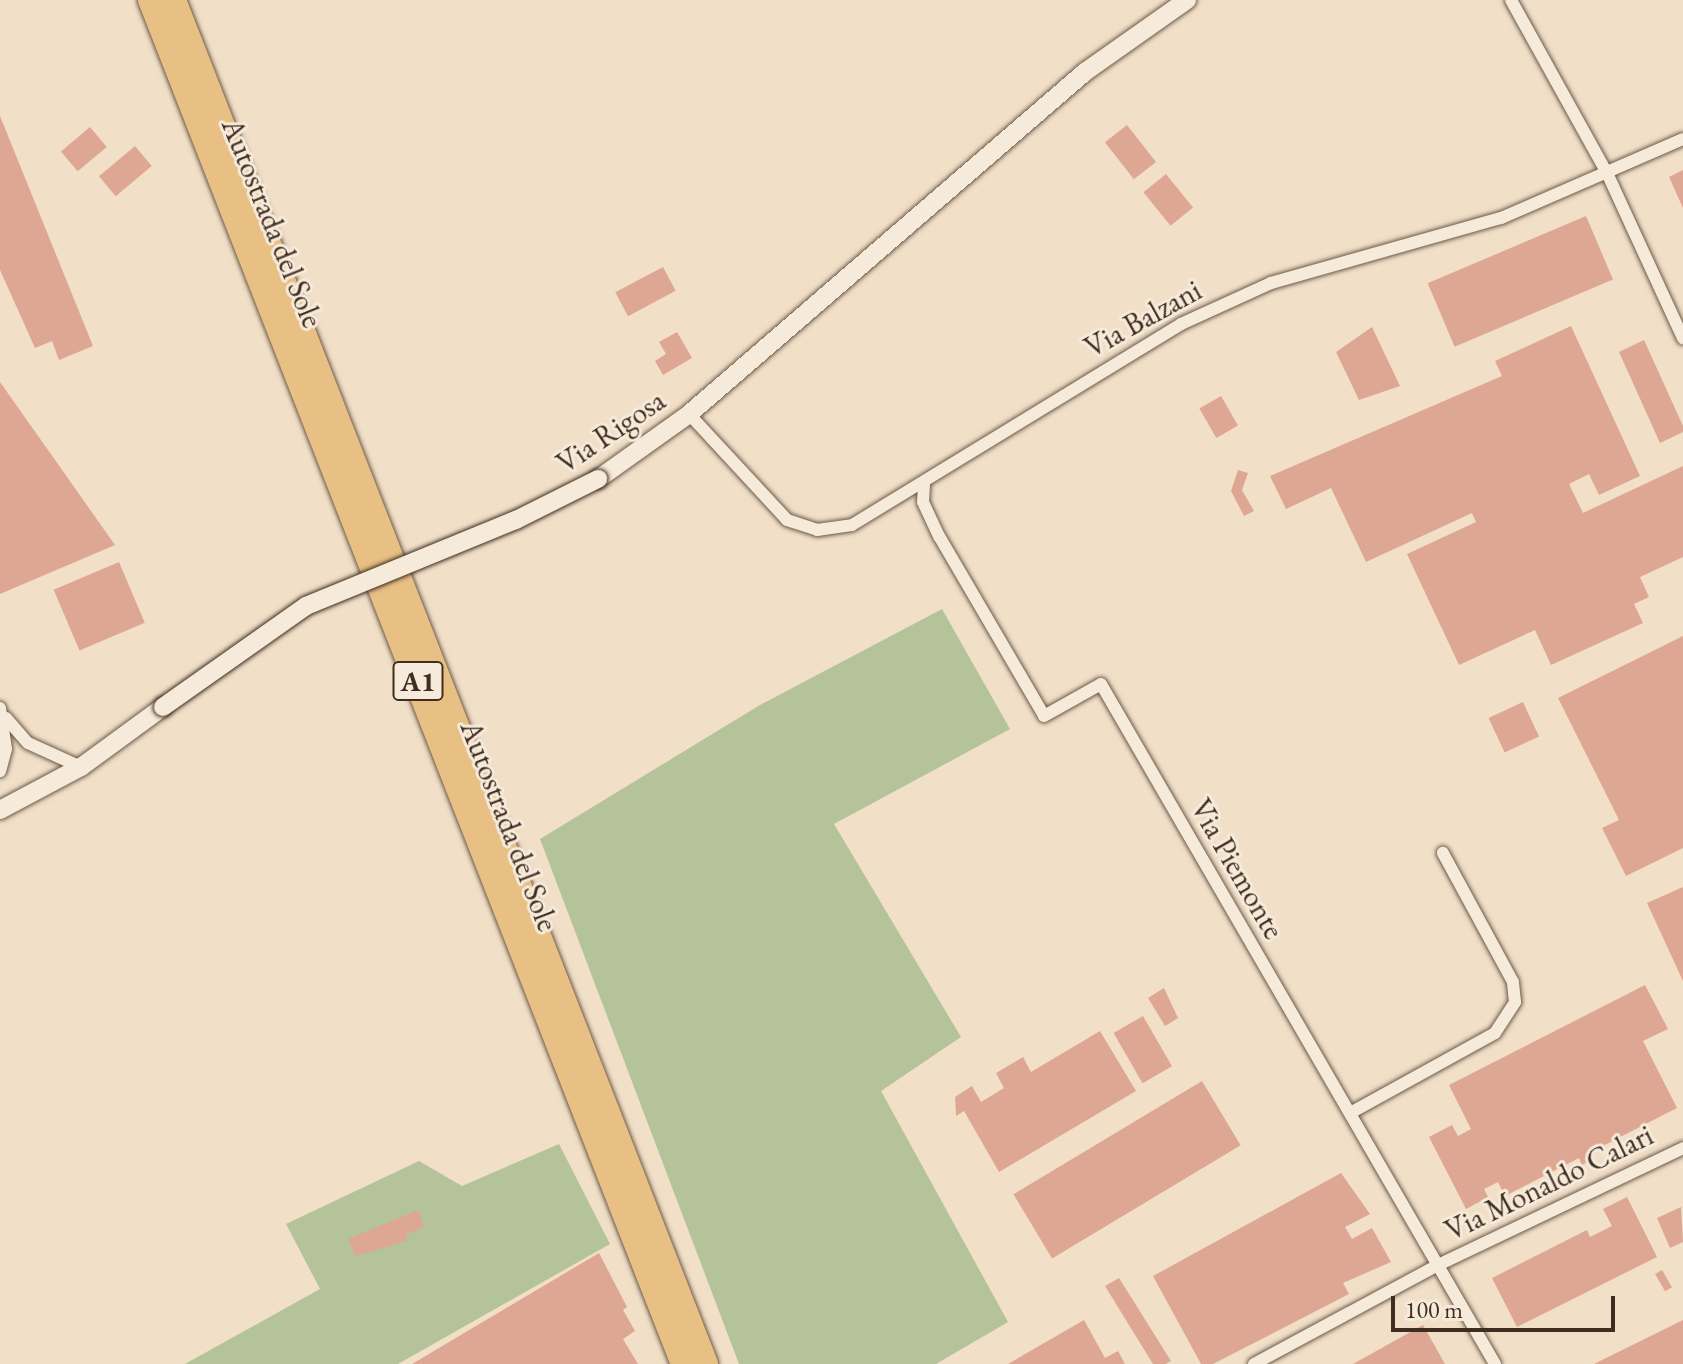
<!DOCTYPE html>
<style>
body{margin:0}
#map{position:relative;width:1683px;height:1364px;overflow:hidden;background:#f1dfc7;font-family:"EB Garamond",serif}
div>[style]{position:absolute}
.green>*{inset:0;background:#b4c39a}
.building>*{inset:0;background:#dea794;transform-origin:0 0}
.roads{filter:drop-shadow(0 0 2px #6c5a4a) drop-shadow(0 0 2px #6c5a4a)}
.minor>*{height:12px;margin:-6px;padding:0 6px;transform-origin:6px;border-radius:6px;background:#f6eadb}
.secondary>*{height:18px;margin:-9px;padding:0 9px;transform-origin:9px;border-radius:9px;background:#f6eadb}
.motorway>*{height:24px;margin:-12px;padding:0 12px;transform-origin:12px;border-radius:12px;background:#e8c084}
.bridges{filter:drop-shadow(0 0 2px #3f2d20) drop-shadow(0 0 2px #3f2d20)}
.secondary-bridge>*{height:18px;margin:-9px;padding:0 9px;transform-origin:9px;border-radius:9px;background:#f6eadb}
span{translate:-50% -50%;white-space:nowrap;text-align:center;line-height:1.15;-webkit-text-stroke:6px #f6eadb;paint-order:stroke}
.shield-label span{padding:2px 6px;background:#f6eadb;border:2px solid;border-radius:6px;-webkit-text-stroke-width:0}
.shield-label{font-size:28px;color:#3f2d20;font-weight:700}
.street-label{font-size:30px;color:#3f2d20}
.scale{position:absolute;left:1391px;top:1296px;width:224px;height:36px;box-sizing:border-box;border:4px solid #3f2d20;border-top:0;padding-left:10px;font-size:24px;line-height:28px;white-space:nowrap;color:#3f2d20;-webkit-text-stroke:6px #f6eadb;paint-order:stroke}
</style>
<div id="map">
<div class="green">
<i style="clip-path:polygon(942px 609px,1010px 729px,834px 824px,961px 1037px,881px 1091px,1008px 1322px,936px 1364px,739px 1364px,540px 839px,760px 705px)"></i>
<i style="clip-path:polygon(559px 1144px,610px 1244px,398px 1364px,185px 1364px,320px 1289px,286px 1224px,419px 1161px,462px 1186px)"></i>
</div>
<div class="building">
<i style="clip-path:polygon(0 116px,93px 346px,59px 360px,52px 341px,35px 348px,0 270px)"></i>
<i style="left:1127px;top:125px;width:47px;height:28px;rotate:52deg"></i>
<i style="left:90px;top:127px;width:26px;height:38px;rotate:50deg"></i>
<i style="left:135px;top:146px;width:26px;height:47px;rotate:50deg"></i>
<i style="clip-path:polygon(1683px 170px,1683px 208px,1669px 177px)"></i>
<i style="left:1166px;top:174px;width:43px;height:29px;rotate:51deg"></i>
<i style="left:1586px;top:216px;width:69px;height:172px;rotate:67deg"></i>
<i style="left:663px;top:267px;width:27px;height:54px;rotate:62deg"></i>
<i style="clip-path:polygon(1571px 326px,1640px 476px,1599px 495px,1589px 474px,1569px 484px,1583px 513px,1683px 466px,1683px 557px,1640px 577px,1649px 597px,1634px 604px,1643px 623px,1551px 665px,1535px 630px,1459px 665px,1407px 554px,1476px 522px,1472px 513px,1366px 562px,1331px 488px,1286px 509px,1270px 476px,1502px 376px,1495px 361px)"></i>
<i style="clip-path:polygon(1372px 327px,1400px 386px,1359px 400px,1336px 352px)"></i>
<i style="clip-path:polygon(677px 332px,692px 358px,663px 375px,655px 361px,666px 354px,659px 342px)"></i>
<i style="clip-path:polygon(1644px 340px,1683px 426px,1683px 432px,1660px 443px,1619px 352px)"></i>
<i style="clip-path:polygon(0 382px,115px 545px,0 594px)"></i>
<i style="left:1221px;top:396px;width:34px;height:25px;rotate:60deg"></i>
<i style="clip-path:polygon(1238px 470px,1248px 473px,1242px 490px,1254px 511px,1244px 516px,1231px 491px)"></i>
<i style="left:119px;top:562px;width:66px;height:71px;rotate:67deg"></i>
<i style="clip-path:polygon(1683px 636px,1683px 848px,1626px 876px,1602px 828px,1619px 820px,1558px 698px)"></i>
<i style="left:1523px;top:702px;width:38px;height:38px;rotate:65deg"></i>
<i style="clip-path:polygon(1683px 887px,1683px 981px,1647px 903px)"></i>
<i style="clip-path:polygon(1645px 985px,1668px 1029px,1643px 1041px,1677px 1108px,1591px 1152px,1594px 1159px,1582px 1165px,1579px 1158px,1505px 1196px,1498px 1182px,1484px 1189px,1488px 1197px,1466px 1209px,1429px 1137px,1452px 1125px,1458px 1136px,1471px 1129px,1449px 1085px)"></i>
<i style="clip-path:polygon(1164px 988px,1178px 1018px,1165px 1026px,1148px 998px)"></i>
<i style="left:1143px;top:1016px;width:58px;height:34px;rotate:60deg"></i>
<i style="clip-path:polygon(1100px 1031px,1136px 1091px,999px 1172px,964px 1111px,956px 1116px,955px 1097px,972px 1086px,981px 1102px,1004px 1088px,996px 1073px,1023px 1057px,1031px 1072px)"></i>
<i style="left:1202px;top:1081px;width:75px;height:220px;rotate:59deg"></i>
<i style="clip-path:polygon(1341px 1173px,1370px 1214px,1345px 1227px,1352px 1239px,1372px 1228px,1391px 1262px,1343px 1283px,1349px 1294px,1213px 1364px,1201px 1364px,1153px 1276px)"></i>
<i style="clip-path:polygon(1627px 1197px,1657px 1257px,1517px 1327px,1492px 1278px,1587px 1230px,1590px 1237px,1612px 1226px,1603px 1209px)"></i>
<i style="clip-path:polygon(1681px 1207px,1683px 1242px,1670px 1248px,1657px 1218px)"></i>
<i style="clip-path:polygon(418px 1210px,424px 1227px,405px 1235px,407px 1241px,355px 1256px,348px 1239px)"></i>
<i style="clip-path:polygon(599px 1253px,627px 1307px,623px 1310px,635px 1331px,623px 1339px,638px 1364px,412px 1364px)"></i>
<i style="left:1662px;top:1270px;width:20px;height:8px;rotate:60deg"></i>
<i style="clip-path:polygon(1119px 1278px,1171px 1361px,1166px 1364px,1153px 1364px,1105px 1286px)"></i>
<i style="clip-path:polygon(1084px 1320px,1105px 1358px,1118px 1351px,1125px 1364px,1008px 1364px)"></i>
<i style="clip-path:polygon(1683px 1320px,1683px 1364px,1594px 1364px)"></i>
<i style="clip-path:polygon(1423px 1325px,1445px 1364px,1353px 1364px)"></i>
</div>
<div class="roads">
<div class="minor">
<i style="left:1511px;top:0;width:198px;rotate:61deg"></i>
<i style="left:1607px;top:173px;width:182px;rotate:65.3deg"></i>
<i style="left:689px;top:414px;width:144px;rotate:47.2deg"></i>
<i style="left:787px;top:520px;width:32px;rotate:18deg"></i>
<i style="left:817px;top:530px;width:35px;rotate:-8deg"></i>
<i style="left:852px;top:525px;width:386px;rotate:-31.4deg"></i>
<i style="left:1181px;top:324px;width:99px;rotate:-24.5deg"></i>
<i style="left:1271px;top:283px;width:239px;rotate:-15.8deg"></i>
<i style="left:1501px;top:218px;width:198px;rotate:-23.5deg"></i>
<i style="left:924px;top:484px;width:18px;rotate:93deg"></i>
<i style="left:923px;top:502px;width:38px;rotate:65deg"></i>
<i style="left:939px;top:536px;width:208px;rotate:59.7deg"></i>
<i style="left:1044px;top:716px;width:65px;rotate:-29.3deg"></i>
<i style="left:1101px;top:684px;width:786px;rotate:59.91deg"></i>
<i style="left:0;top:708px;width:41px;rotate:81.7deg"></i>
<i style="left:6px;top:749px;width:23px;rotate:105deg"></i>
<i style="left:6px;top:718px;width:33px;rotate:49deg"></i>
<i style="left:28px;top:743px;width:58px;rotate:24.4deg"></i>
<i style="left:1352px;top:1112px;width:163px;rotate:-28.9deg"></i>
<i style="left:1495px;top:1033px;width:37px;rotate:-57deg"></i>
<i style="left:1515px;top:1002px;width:20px;rotate:-96deg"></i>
<i style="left:1513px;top:982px;width:147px;rotate:-118.5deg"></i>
<i style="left:1254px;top:1364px;width:209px;rotate:-28.3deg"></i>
<i style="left:1438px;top:1265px;width:272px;rotate:-25.5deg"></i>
</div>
<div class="secondary">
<i style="left:598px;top:479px;width:112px;rotate:-35.5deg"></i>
<i style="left:689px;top:414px;width:523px;rotate:-40.82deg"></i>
<i style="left:1085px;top:72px;width:125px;rotate:-35.2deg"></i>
<i style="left:0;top:810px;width:92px;rotate:-28deg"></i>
<i style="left:81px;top:767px;width:102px;rotate:-36.2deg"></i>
</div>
<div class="motorway">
<i style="left:150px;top:0;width:1464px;rotate:68.66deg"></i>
<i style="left:174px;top:0;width:1464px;rotate:68.69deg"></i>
</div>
</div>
<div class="bridges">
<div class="secondary-bridge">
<i style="left:163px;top:707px;width:175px;rotate:-35.2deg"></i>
<i style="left:306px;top:606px;width:227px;rotate:-22.3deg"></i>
<i style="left:516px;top:520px;width:92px;rotate:-26.6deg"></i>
</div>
</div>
<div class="shield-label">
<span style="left:418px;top:681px">A1</span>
</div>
<div class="street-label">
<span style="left:272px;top:223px;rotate:68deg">Autostrada del Sole</span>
<span style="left:1143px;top:319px;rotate:-29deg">Via Balzani</span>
<span style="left:611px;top:432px;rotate:-34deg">Via Rigosa</span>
<span style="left:509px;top:826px;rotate:69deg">Autostrada del Sole</span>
<span style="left:1237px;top:869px;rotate:60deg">Via Piemonte</span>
<span style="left:1549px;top:1183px;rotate:-26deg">Via Monaldo Calari</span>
</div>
<div class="scale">100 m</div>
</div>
